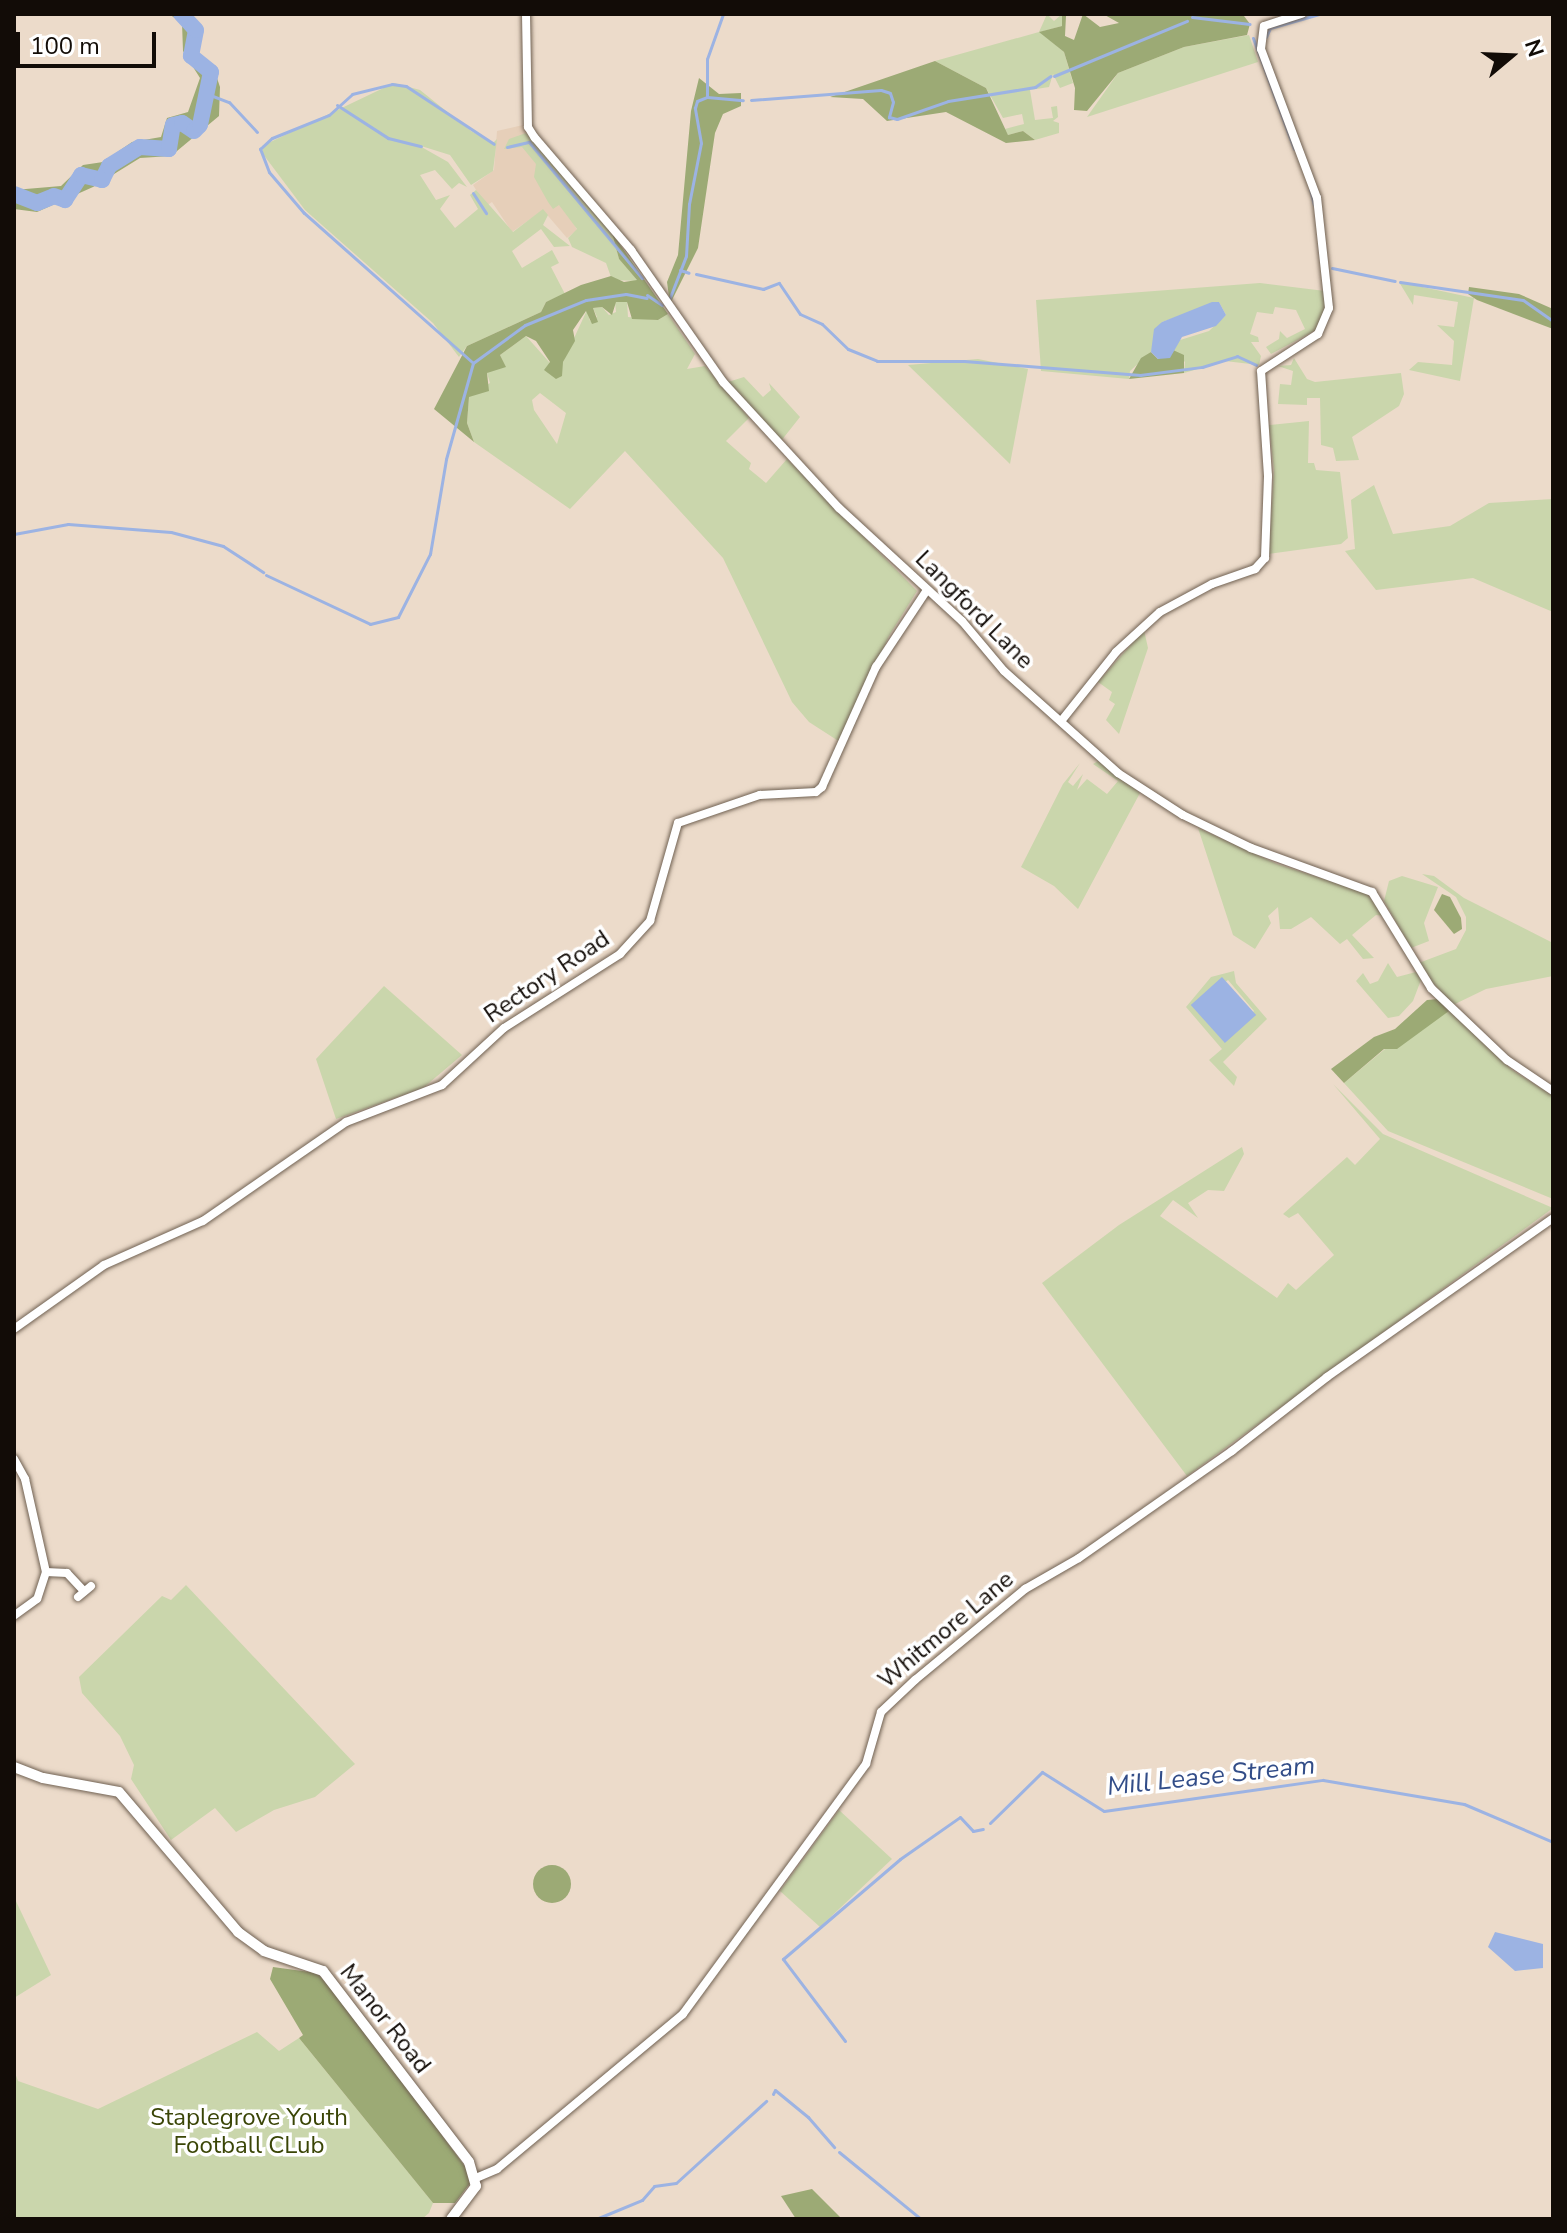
<!DOCTYPE html>
<style>
body{margin:0}
#map{position:relative;width:1567px;height:2233px;overflow:hidden;background:#ecdbca;font-family:"Nunito Sans",sans-serif}
div>[style]{position:absolute}
.built>*{inset:0;background:#e6cfb9}
.green>*{inset:0;background:#cad6ac}
.forest>*{inset:0;background:#9caa75}
.round{border-radius:50%}
.water>*{inset:0;background:#9cb3e3;transform-origin:0 0}
.stream>*{height:3px;margin:-1.5px;padding:0 1.5px;transform-origin:1.5px;border-radius:1.5px;background:#9cb3e3}
.river>*{height:16px;margin:-8px;padding:0 8px;transform-origin:8px;border-radius:8px;background:#9cb3e3}
.roads{filter:drop-shadow(0 0 2px #706152) drop-shadow(0 0 2px #706152)}
.minor>*{height:8px;margin:-4px;padding:0 4px;transform-origin:4px;border-radius:4px;background:#fff}
.tertiary>*{height:10px;margin:-5px;padding:0 5px;transform-origin:5px;border-radius:5px;background:#fff}
span{translate:-50% -50%;white-space:nowrap;text-align:center;line-height:1.15;-webkit-text-stroke:7px #fff;paint-order:stroke}
.street-label{font-size:24px;color:#120c07}
.park-label{font-size:24px;color:#3a4506}
.water-label{font-size:26px;color:#324d88;font-style:italic}
.frame{position:absolute;inset:0;border:16px solid #120c07;pointer-events:none}
.north{position:absolute;left:1471px;top:16px;width:80px;height:80px;-webkit-text-stroke:6px #fff;paint-order:stroke;rotate:71deg;font-size:22px;font-weight:700;line-height:32px;text-align:center;color:#120c07}
.north::after{content:'';display:block;margin:auto;width:28px;height:36px;background:#120c07;clip-path:polygon(50% 0,100% 100%,50% 72%,0 100%)}
.scale{position:absolute;left:16px;top:32px;width:140px;height:36px;box-sizing:border-box;border:4px solid #120c07;border-top:0;padding-left:10px;font-size:24px;line-height:28px;white-space:nowrap;color:#120c07;-webkit-text-stroke:6px #fff;paint-order:stroke}
</style>
<div id="map">
<div class="built">
<i style="clip-path:polygon(523px 125px,577px 230px,567px 238px,543px 210px,512px 232px,492px 202px,486px 206px,473px 185px,494px 170px,497px 131px)"></i>
</div>
<div class="green">
<i style="clip-path:polygon(1047px 14px,1054px 21px,1062px 14px,1062px 26px,1040px 32px,1064px 52px,1073px 83px,1060px 88px,1053px 74px,1049px 87px,1030px 90px,1035px 120px,1053px 118px,1051px 107px,1057px 106px,1058px 117px,1053px 121px,1059px 123px,1059px 133px,1035px 140px,1023px 131px,1008px 135px,1005px 129px,1024px 124px,1022px 114px,1003px 118px,986px 88px,935px 61px,1039px 32px)"></i>
<i style="clip-path:polygon(1249px 35px,1258px 62px,1087px 117px,1118px 73px,1184px 47px)"></i>
<i style="clip-path:polygon(394px 83px,420px 90px,471px 131px,493px 143px,497px 139px,493px 171px,471px 185px,450px 155px,418px 145px,448px 162px,467px 187px,459px 183px,452px 189px,435px 170px,420px 175px,436px 200px,450px 195px,440px 209px,455px 228px,478px 209px,470px 195px,476px 190px,513px 232px,543px 209px,548px 215px,543px 225px,570px 246px,554px 247px,541px 229px,512px 251px,522px 268px,552px 250px,559px 263px,551px 267px,565px 294px,546px 302px,541px 312px,467px 346px,459px 357px,433px 323px,305px 210px,263px 154px,262px 146px)"></i>
<i style="clip-path:polygon(526px 133px,612px 233px,619px 259px,638px 281px,612px 280px,606px 263px,572px 247px,568px 238px,577px 229px,559px 205px,553px 209px,548px 202px,534px 177px,536px 164px,522px 147px,504px 149px,509px 139px)"></i>
<i style="clip-path:polygon(1399px 282px,1474px 298px,1460px 381px,1409px 370px,1418px 362px,1452px 365px,1454px 341px,1437px 325px,1454px 327px,1458px 302px,1414px 295px,1413px 305px)"></i>
<i style="clip-path:polygon(1260px 283px,1325px 291px,1325px 316px,1318px 329px,1271px 354px,1266px 347px,1279px 339px,1280px 331px,1287px 338px,1305px 329px,1296px 310px,1275px 307px,1273px 314px,1257px 312px,1250px 334px,1258px 337px,1259px 342px,1251px 342px,1261px 356px,1259px 365px,1225px 361px,1184px 373px,1185px 362px,1173px 350px,1177px 341px,1209px 331px,1226px 315px,1219px 302px,1162px 322px,1151px 352px,1130px 371px,1129px 379px,1041px 371px,1036px 300px)"></i>
<i style="clip-path:polygon(evenodd,627px 301px,628px 317px,658px 320px,668px 314px,695px 354px,687px 369px,705px 366px,749px 418px,726px 441px,751px 463px,749px 469px,766px 483px,787px 459px,917px 591px,889px 636px,840px 742px,809px 722px,792px 702px,723px 558px,625px 451px,570px 509px,474px 442px,467px 423px,469px 396px,490px 383px,487px 373px,492px 369px,505px 366px,500px 355px,526px 336px,550px 363px,563px 362px,587px 310px,590px 321px,597px 317px,593px 308px,602px 307px,609px 315px,616px 312px,615px 302px,627px 301px,540px 393px,566px 413px,557px 444px,534px 410px,532px 400px,540px 393px)"></i>
<i style="clip-path:polygon(1294px 358px,1307px 379px,1315px 382px,1401px 373px,1404px 394px,1399px 406px,1352px 437px,1359px 460px,1336px 461px,1333px 448px,1321px 445px,1320px 398px,1307px 398px,1307px 405px,1278px 404px,1280px 384px,1291px 385px,1293px 371px,1278px 366px,1291px 365px)"></i>
<i style="clip-path:polygon(978px 359px,1028px 369px,1010px 464px,908px 365px)"></i>
<i style="clip-path:polygon(744px 377px,763px 397px,771px 390px,769px 383px,800px 417px,781px 441px,728px 382px)"></i>
<i style="clip-path:polygon(1309px 421px,1308px 463px,1314px 463px,1316px 470px,1340px 472px,1348px 538px,1341px 544px,1269px 554px,1274px 470px,1269px 425px)"></i>
<i style="clip-path:polygon(1374px 485px,1393px 534px,1450px 526px,1489px 503px,1553px 499px,1553px 612px,1473px 578px,1376px 590px,1345px 551px,1355px 549px,1351px 500px)"></i>
<i style="clip-path:polygon(1144px 630px,1148px 648px,1119px 734px,1106px 720px,1115px 704px,1109px 700px,1112px 692px,1098px 682px)"></i>
<i style="clip-path:polygon(1098px 761px,1140px 793px,1078px 909px,1054px 886px,1021px 867px,1063px 784px,1080px 763px,1068px 782px,1073px 786px,1083px 774px,1077px 790px,1087px 779px,1107px 794px,1118px 781px,1093px 764px)"></i>
<i style="clip-path:polygon(1198px 828px,1277px 864px,1366px 893px,1385px 916px,1376px 915px,1352px 935px,1374px 958px,1363px 959px,1347px 939px,1340px 944px,1311px 917px,1291px 929px,1280px 929px,1278px 907px,1268px 916px,1271px 923px,1255px 949px,1233px 935px)"></i>
<i style="clip-path:polygon(1422px 874px,1434px 876px,1464px 898px,1553px 943px,1553px 976px,1486px 989px,1453px 1005px,1416px 964px,1456px 949px,1466px 930px,1466px 917px,1456px 897px)"></i>
<i style="clip-path:polygon(1402px 876px,1438px 887px,1424px 923px,1429px 941px,1411px 948px,1384px 901px,1389px 881px)"></i>
<i style="clip-path:polygon(1388px 963px,1397px 977px,1416px 972px,1421px 980px,1413px 1001px,1399px 1016px,1388px 1018px,1356px 981px,1363px 973px,1370px 984px,1378px 981px)"></i>
<i style="clip-path:polygon(evenodd,1234px 971px,1236px 983px,1267px 1019px,1223px 1062px,1237px 1077px,1234px 1086px,1209px 1060px,1222px 1049px,1186px 1007px,1211px 977px,1234px 971px,1228px 980px,1254px 1011px,1225px 1041px,1193px 1006px,1228px 980px)"></i>
<i style="clip-path:polygon(384px 986px,462px 1055px,423px 1088px,336px 1119px,316px 1059px)"></i>
<i style="clip-path:polygon(1449px 1011px,1512px 1070px,1553px 1096px,1553px 1199px,1388px 1131px,1344px 1083px,1385px 1049px)"></i>
<i style="clip-path:polygon(1333px 1084px,1383px 1134px,1553px 1208px,1187px 1476px,1042px 1283px,1119px 1225px,1242px 1147px,1244px 1154px,1224px 1191px,1208px 1190px,1188px 1203px,1198px 1218px,1173px 1200px,1160px 1216px,1277px 1298px,1288px 1283px,1296px 1290px,1334px 1255px,1298px 1213px,1289px 1218px,1283px 1214px,1347px 1157px,1355px 1165px,1380px 1139px)"></i>
<i style="clip-path:polygon(186px 1585px,355px 1764px,315px 1797px,274px 1810px,236px 1832px,215px 1808px,171px 1840px,131px 1779px,134px 1765px,120px 1736px,82px 1693px,79px 1677px,162px 1596px,171px 1600px)"></i>
<i style="clip-path:polygon(839px 1810px,892px 1859px,820px 1927px,780px 1891px)"></i>
<i style="clip-path:polygon(14px 1897px,51px 1975px,14px 1998px)"></i>
<i style="clip-path:polygon(257px 2032px,279px 2051px,299px 2038px,433px 2203px,429px 2213px,422px 2219px,14px 2219px,14px 2070px,18px 2081px,98px 2109px)"></i>
</div>
<div class="forest">
<i style="clip-path:polygon(169px 14px,188px 14px,198px 23px,196px 51px,213px 66px,220px 87px,219px 116px,171px 156px,140px 158px,93px 187px,37px 212px,14px 209px,14px 190px,61px 186px,83px 165px,103px 162px,132px 142px,161px 137px,167px 118px,188px 112px,200px 78px,183px 51px,182px 23px)"></i>
<i style="clip-path:polygon(1062px 14px,1066px 16px,1065px 36px,1074px 40px,1083px 14px,1100px 27px,1119px 23px,1103px 14px,1224px 14px,1244px 16px,1250px 24px,1247px 35px,1184px 47px,1118px 73px,1087px 111px,1074px 110px,1075px 88px,1064px 52px,1039px 32px,1062px 26px)"></i>
<i style="clip-path:polygon(935px 61px,986px 88px,1008px 135px,1023px 131px,1035px 140px,1006px 143px,946px 112px,887px 121px,863px 99px,830px 97px)"></i>
<i style="clip-path:polygon(699px 78px,719px 94px,741px 93px,741px 106px,723px 114px,715px 133px,698px 248px,670px 304px,667px 282px,678px 255px,691px 111px)"></i>
<i style="clip-path:polygon(612px 233px,668px 314px,658px 320px,632px 319px,627px 302px,616px 302px,612px 315px,602px 307px,593px 308px,598px 322px,592px 324px,586px 311px,573px 330px,575px 341px,563px 362px,562px 376px,556px 379px,544px 370px,550px 362px,536px 341px,526px 336px,500px 355px,506px 367px,487px 373px,489px 391px,469px 397px,467px 423px,474px 442px,434px 409px,467px 346px,541px 312px,546px 302px,581px 285px,611px 276px,624px 282px,637px 280px,619px 259px)"></i>
<i style="clip-path:polygon(1469px 287px,1519px 294px,1553px 309px,1553px 329px,1477px 300px,1468px 294px)"></i>
<i style="clip-path:polygon(1173px 350px,1184px 355px,1184px 373px,1129px 379px,1141px 358px,1151px 352px,1158px 359px)"></i>
<i style="clip-path:polygon(1442px 894px,1450px 897px,1461px 918px,1462px 929px,1454px 934px,1434px 910px)"></i>
<i style="clip-path:polygon(1438px 999px,1449px 1011px,1397px 1049px,1384px 1049px,1344px 1083px,1331px 1069px,1374px 1037px,1395px 1029px,1427px 1000px)"></i>
<i class="round" style="left:533px;top:1865px;width:38px;height:38px"></i>
<i style="clip-path:polygon(273px 1967px,317px 1973px,347px 2006px,469px 2172px,471px 2182px,455px 2203px,433px 2203px,299px 2038px,303px 2035px,270px 1979px)"></i>
<i style="clip-path:polygon(812px 2189px,842px 2219px,796px 2219px,781px 2196px)"></i>
</div>
<div class="water">
<i style="clip-path:polygon(1212px 302px,1219px 302px,1226px 315px,1216px 326px,1182px 337px,1170px 358px,1158px 359px,1151px 352px,1154px 329px,1162px 322px)"></i>
<i style="left:1222px;top:977px;width:51px;height:42px;rotate:48deg"></i>
<i style="clip-path:polygon(1495px 1932px,1543px 1944px,1543px 1968px,1515px 1971px,1488px 1947px)"></i>
</div>
<div class="stream">
<i style="left:1192px;top:17px;width:58px;rotate:6.9deg"></i>
<i style="left:1266px;top:37px;width:10px;rotate:-66deg"></i>
<i style="left:1270px;top:28px;width:51px;rotate:-15.9deg"></i>
<i style="left:1253px;top:38px;width:118px;rotate:69.7deg"></i>
<i style="left:1054px;top:76px;width:144px;rotate:-22.5deg"></i>
<i style="left:205px;top:93px;width:26px;rotate:21deg"></i>
<i style="left:229px;top:102px;width:41px;rotate:47deg"></i>
<i style="left:707px;top:97px;width:36px;rotate:5deg"></i>
<i style="left:751px;top:100px;width:130px;rotate:-4.4deg"></i>
<i style="left:881px;top:90px;width:9px;rotate:18deg"></i>
<i style="left:890px;top:93px;width:9px;rotate:72deg"></i>
<i style="left:893px;top:102px;width:16px;rotate:105deg"></i>
<i style="left:889px;top:117px;width:8px;rotate:14deg"></i>
<i style="left:897px;top:119px;width:54px;rotate:-19.4deg"></i>
<i style="left:948px;top:101px;width:88px;rotate:-9.1deg"></i>
<i style="left:1035px;top:87px;width:19px;rotate:-35deg"></i>
<i style="left:337px;top:105px;width:61px;rotate:32.9deg"></i>
<i style="left:388px;top:138px;width:34px;rotate:14deg"></i>
<i style="left:507px;top:147px;width:23px;rotate:-13deg"></i>
<i style="left:529px;top:142px;width:177px;rotate:50.3deg"></i>
<i style="left:1310px;top:189px;width:16px;rotate:76deg"></i>
<i style="left:473px;top:193px;width:24px;rotate:57deg"></i>
<i style="left:1332px;top:268px;width:64px;rotate:11.7deg"></i>
<i style="left:680px;top:270px;width:9px;rotate:18deg"></i>
<i style="left:696px;top:274px;width:69px;rotate:12.6deg"></i>
<i style="left:763px;top:289px;width:17px;rotate:-21deg"></i>
<i style="left:779px;top:283px;width:37px;rotate:56deg"></i>
<i style="left:800px;top:314px;width:24px;rotate:24deg"></i>
<i style="left:822px;top:324px;width:36px;rotate:44deg"></i>
<i style="left:848px;top:349px;width:31px;rotate:22deg"></i>
<i style="left:877px;top:361px;width:87px"></i>
<i style="left:964px;top:361px;width:177px;rotate:4.5deg"></i>
<i style="left:1140px;top:375px;width:63px;rotate:-7.4deg"></i>
<i style="left:1202px;top:367px;width:37px;rotate:-17deg"></i>
<i style="left:1237px;top:356px;width:21px;rotate:25deg"></i>
<i style="left:1400px;top:282px;width:124px;rotate:8.3deg"></i>
<i style="left:1523px;top:300px;width:37px;rotate:35deg"></i>
<i style="left:647px;top:295px;width:18px;rotate:34deg"></i>
<i style="left:669px;top:300px;width:47px;rotate:-68.9deg"></i>
<i style="left:686px;top:256px;width:52px;rotate:-86.7deg"></i>
<i style="left:689px;top:204px;width:62px;rotate:-78.9deg"></i>
<i style="left:701px;top:143px;width:36px;rotate:-100deg"></i>
<i style="left:695px;top:108px;width:7px;rotate:-74deg"></i>
<i style="left:697px;top:101px;width:11px;rotate:-22deg"></i>
<i style="left:707px;top:97px;width:38px;rotate:-90deg"></i>
<i style="left:707px;top:59px;width:48px;rotate:-70.4deg"></i>
<i style="left:472px;top:362px;width:225px;rotate:-138.4deg"></i>
<i style="left:304px;top:213px;width:54px;rotate:-130.5deg"></i>
<i style="left:269px;top:172px;width:25px;rotate:-111deg"></i>
<i style="left:260px;top:149px;width:16px;rotate:-43deg"></i>
<i style="left:272px;top:138px;width:61px;rotate:-22deg"></i>
<i style="left:329px;top:115px;width:31px;rotate:-42deg"></i>
<i style="left:352px;top:94px;width:41px;rotate:-14deg"></i>
<i style="left:392px;top:84px;width:14px;rotate:8deg"></i>
<i style="left:406px;top:86px;width:105px;rotate:33.4deg"></i>
<i style="left:14px;top:534px;width:55px;rotate:-10.5deg"></i>
<i style="left:68px;top:524px;width:103px;rotate:4.4deg"></i>
<i style="left:171px;top:532px;width:54px;rotate:15.1deg"></i>
<i style="left:223px;top:546px;width:48px;rotate:33deg"></i>
<i style="left:266px;top:575px;width:115px;rotate:25.2deg"></i>
<i style="left:370px;top:624px;width:29px;rotate:-14deg"></i>
<i style="left:398px;top:617px;width:71px;rotate:-63.1deg"></i>
<i style="left:430px;top:554px;width:96px;rotate:-80.4deg"></i>
<i style="left:446px;top:459px;width:100px;rotate:-74.3deg"></i>
<i style="left:473px;top:363px;width:64px;rotate:-36.2deg"></i>
<i style="left:525px;top:325px;width:66px;rotate:-22.3deg"></i>
<i style="left:586px;top:300px;width:40px;rotate:-8.5deg"></i>
<i style="left:626px;top:294px;width:21px;rotate:11deg"></i>
<i style="left:990px;top:1823px;width:73px;rotate:-44.4deg"></i>
<i style="left:1042px;top:1772px;width:73px;rotate:32.2deg"></i>
<i style="left:1104px;top:1811px;width:221px;rotate:-8.1deg"></i>
<i style="left:1323px;top:1780px;width:143px;rotate:9.7deg"></i>
<i style="left:1464px;top:1804px;width:97px;rotate:23.1deg"></i>
<i style="left:845px;top:2041px;width:103px;rotate:-127.1deg"></i>
<i style="left:783px;top:1959px;width:154px;rotate:-40.5deg"></i>
<i style="left:900px;top:1859px;width:73px;rotate:-35deg"></i>
<i style="left:960px;top:1817px;width:19px;rotate:47deg"></i>
<i style="left:973px;top:1831px;width:10px;rotate:-11deg"></i>
<i style="left:773px;top:2094px;width:4px;rotate:-63deg"></i>
<i style="left:775px;top:2090px;width:43px;rotate:39.3deg"></i>
<i style="left:808px;top:2117px;width:40px;rotate:49deg"></i>
<i style="left:839px;top:2152px;width:106px;rotate:39.3deg"></i>
<i style="left:596px;top:2219px;width:50px;rotate:-22.4deg"></i>
<i style="left:642px;top:2200px;width:18px;rotate:-49deg"></i>
<i style="left:654px;top:2186px;width:22px;rotate:-8deg"></i>
<i style="left:676px;top:2183px;width:122px;rotate:-42.3deg"></i>
</div>
<div class="river">
<i style="left:14px;top:194px;width:25px;rotate:21deg"></i>
<i style="left:37px;top:203px;width:18px;rotate:-22deg"></i>
<i style="left:54px;top:196px;width:12px;rotate:20deg"></i>
<i style="left:65px;top:200px;width:30px;rotate:-57deg"></i>
<i style="left:81px;top:175px;width:22px;rotate:13deg"></i>
<i style="left:102px;top:180px;width:16px;rotate:-63deg"></i>
<i style="left:109px;top:166px;width:36px;rotate:-32deg"></i>
<i style="left:140px;top:147px;width:29px;rotate:4deg"></i>
<i style="left:169px;top:149px;width:24px;rotate:-81deg"></i>
<i style="left:173px;top:125px;width:9px;rotate:-13deg"></i>
<i style="left:182px;top:123px;width:14px;rotate:34deg"></i>
<i style="left:194px;top:131px;width:8px;rotate:-45deg"></i>
<i style="left:200px;top:125px;width:54px;rotate:-78.3deg"></i>
<i style="left:211px;top:72px;width:26px;rotate:-141deg"></i>
<i style="left:191px;top:56px;width:26px;rotate:-79deg"></i>
<i style="left:196px;top:30px;width:22px;rotate:-133deg"></i>
</div>
<div class="roads">
<div class="minor">
<i style="left:526px;top:14px;width:113px;rotate:89deg"></i>
<i style="left:528px;top:127px;width:13px;rotate:58deg"></i>
<i style="left:535px;top:138px;width:148px;rotate:49.4deg"></i>
<i style="left:631px;top:250px;width:161px;rotate:55.1deg"></i>
<i style="left:723px;top:382px;width:171px;rotate:47.4deg"></i>
<i style="left:839px;top:508px;width:167px;rotate:42.6deg"></i>
<i style="left:962px;top:621px;width:65px;rotate:50deg"></i>
<i style="left:1004px;top:671px;width:153px;rotate:41.8deg"></i>
<i style="left:1118px;top:773px;width:77px;rotate:32.9deg"></i>
<i style="left:1183px;top:815px;width:76px;rotate:25.9deg"></i>
<i style="left:1251px;top:848px;width:129px;rotate:20deg"></i>
<i style="left:1372px;top:892px;width:113px;rotate:58.4deg"></i>
<i style="left:1431px;top:988px;width:105px;rotate:43.5deg"></i>
<i style="left:1507px;top:1060px;width:55px;rotate:34deg"></i>
<i style="left:1062px;top:720px;width:87px;rotate:-51.5deg"></i>
<i style="left:1116px;top:652px;width:59px;rotate:-42.3deg"></i>
<i style="left:1160px;top:612px;width:59px;rotate:-28.3deg"></i>
<i style="left:1212px;top:584px;width:46px;rotate:-19.2deg"></i>
<i style="left:1255px;top:569px;width:15px;rotate:-48deg"></i>
<i style="left:1265px;top:558px;width:82px;rotate:-87.9deg"></i>
<i style="left:1268px;top:476px;width:105px;rotate:-93.8deg"></i>
<i style="left:1261px;top:371px;width:68px;rotate:-33deg"></i>
<i style="left:1318px;top:334px;width:28px;rotate:-67deg"></i>
<i style="left:1329px;top:308px;width:111px;rotate:-96.2deg"></i>
<i style="left:1317px;top:198px;width:159px;rotate:-110.6deg"></i>
<i style="left:1261px;top:49px;width:23px;rotate:-83deg"></i>
<i style="left:1264px;top:26px;width:40px;rotate:-18deg"></i>
<i style="left:14px;top:1329px;width:110px;rotate:-35.4deg"></i>
<i style="left:104px;top:1265px;width:108px;rotate:-24deg"></i>
<i style="left:203px;top:1221px;width:174px;rotate:-34.7deg"></i>
<i style="left:346px;top:1122px;width:103px;rotate:-21.1deg"></i>
<i style="left:442px;top:1085px;width:84px;rotate:-42.6deg"></i>
<i style="left:504px;top:1028px;width:138px;rotate:-32.5deg"></i>
<i style="left:620px;top:954px;width:45px;rotate:-47.7deg"></i>
<i style="left:650px;top:921px;width:102px;rotate:-74.1deg"></i>
<i style="left:678px;top:823px;width:87px;rotate:-18.9deg"></i>
<i style="left:760px;top:795px;width:56px;rotate:-3.1deg"></i>
<i style="left:816px;top:792px;width:8px;rotate:-40deg"></i>
<i style="left:822px;top:787px;width:132px;rotate:-65.8deg"></i>
<i style="left:876px;top:667px;width:92px;rotate:-56.5deg"></i>
<i style="left:14px;top:1459px;width:23px;rotate:61deg"></i>
<i style="left:25px;top:1479px;width:95px;rotate:77.3deg"></i>
<i style="left:46px;top:1572px;width:28px;rotate:108deg"></i>
<i style="left:37px;top:1599px;width:29px;rotate:144deg"></i>
<i style="left:46px;top:1572px;width:21px;rotate:3deg"></i>
<i style="left:67px;top:1573px;width:25px;rotate:47deg"></i>
<i style="left:78px;top:1597px;width:17px;rotate:-40deg"></i>
<i style="left:476px;top:2178px;width:23px;rotate:-23deg"></i>
<i style="left:497px;top:2169px;width:242px;rotate:-39.8deg"></i>
<i style="left:683px;top:2014px;width:310px;rotate:-53.8deg"></i>
<i style="left:866px;top:1764px;width:54px;rotate:-73.9deg"></i>
<i style="left:881px;top:1712px;width:47px;rotate:-43.3deg"></i>
<i style="left:915px;top:1680px;width:143px;rotate:-39.6deg"></i>
<i style="left:1025px;top:1589px;width:62px;rotate:-29.9deg"></i>
<i style="left:1079px;top:1558px;width:187px;rotate:-35deg"></i>
<i style="left:1232px;top:1451px;width:120px;rotate:-37.9deg"></i>
<i style="left:1327px;top:1377px;width:276px;rotate:-35.1deg"></i>
</div>
<div class="tertiary">
<i style="left:14px;top:1767px;width:31px;rotate:21deg"></i>
<i style="left:43px;top:1778px;width:77px;rotate:10.4deg"></i>
<i style="left:119px;top:1792px;width:184px;rotate:49.6deg"></i>
<i style="left:238px;top:1932px;width:32px;rotate:36deg"></i>
<i style="left:264px;top:1951px;width:62px;rotate:18.7deg"></i>
<i style="left:323px;top:1971px;width:240px;rotate:52.6deg"></i>
<i style="left:469px;top:2162px;width:25px;rotate:74deg"></i>
<i style="left:476px;top:2186px;width:41px;rotate:127.1deg"></i>
</div>
</div>
<div class="street-label">
<span style="left:974px;top:610px;rotate:45deg">Langford Lane</span>
<span style="left:547px;top:977px;rotate:-34deg">Rectory Road</span>
<span style="left:946px;top:1630px;rotate:-40deg">Whitmore Lane</span>
<span style="left:385px;top:2019px;rotate:52deg">Manor Road</span>
</div>
<div class="park-label">
<span style="left:249px;top:2132px">Staplegrove Youth<br>Football CLub</span>
</div>
<div class="water-label">
<span style="left:1211px;top:1776px;rotate:-6deg">Mill Lease Stream</span>
</div>
<div class="frame"></div>
<div class="north">N</div>
<div class="scale">100 m</div>
</div>
